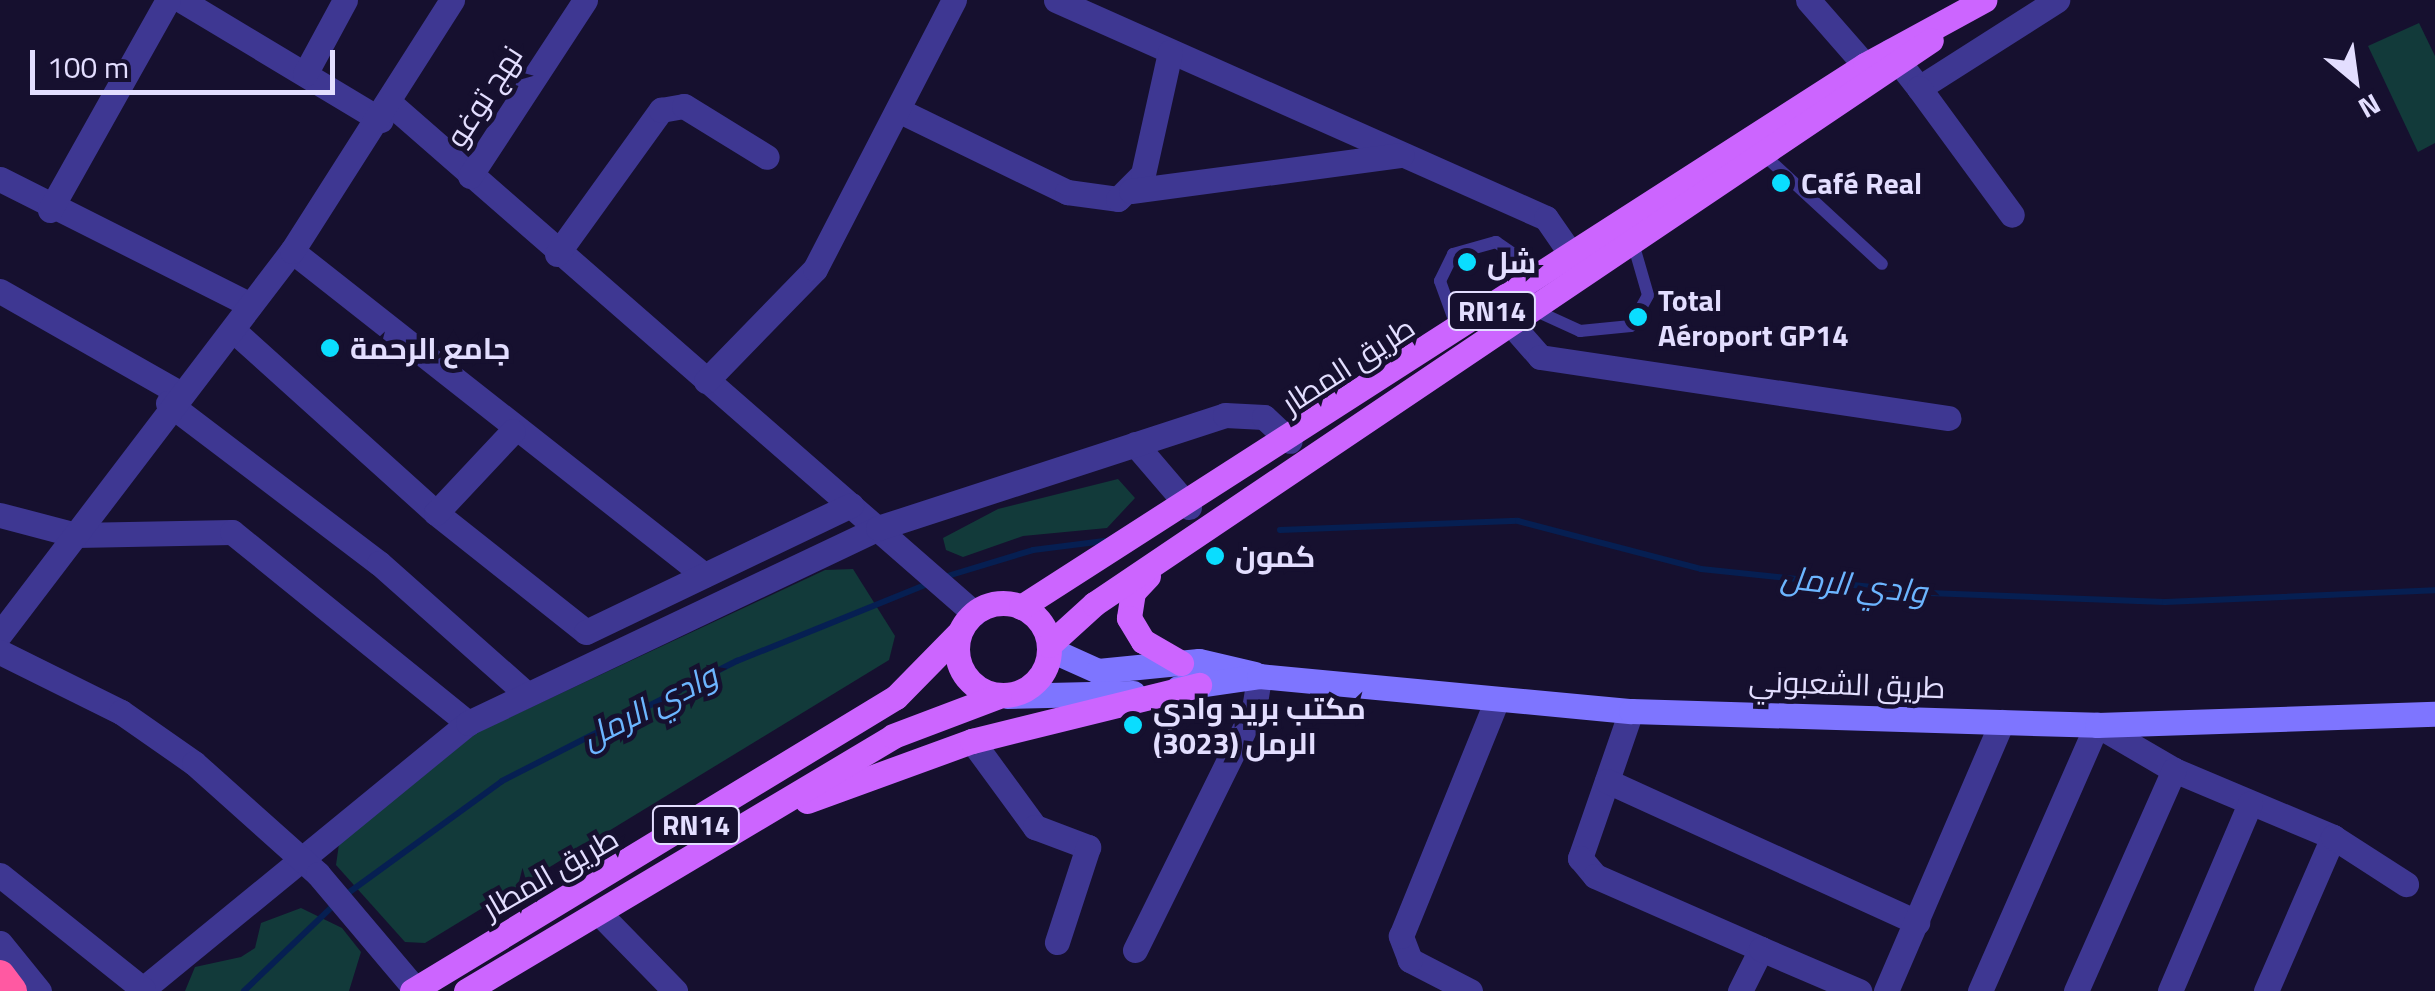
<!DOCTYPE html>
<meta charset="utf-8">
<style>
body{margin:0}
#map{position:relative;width:2435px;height:991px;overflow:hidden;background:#16102f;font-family:"Titillium Web",Cairo,sans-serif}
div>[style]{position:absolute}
.green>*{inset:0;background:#123a3a}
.stream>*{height:6px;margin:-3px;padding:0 3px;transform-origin:3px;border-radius:3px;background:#061f52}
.lane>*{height:12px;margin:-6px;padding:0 6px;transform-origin:6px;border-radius:6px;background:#3e3792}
.street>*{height:25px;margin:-12.5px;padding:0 12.5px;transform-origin:12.5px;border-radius:12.5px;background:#3e3792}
.secondary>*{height:25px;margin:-12.5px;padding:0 12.5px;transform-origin:12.5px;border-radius:12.5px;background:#7e75ff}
.primary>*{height:25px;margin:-12.5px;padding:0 12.5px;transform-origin:12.5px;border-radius:12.5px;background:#cc65ff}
.primary>.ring{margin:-12.5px;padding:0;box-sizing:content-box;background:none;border:25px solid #cc65ff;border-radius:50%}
.highway>*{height:30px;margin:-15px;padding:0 15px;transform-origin:15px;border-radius:15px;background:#ff59a2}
.dots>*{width:28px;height:28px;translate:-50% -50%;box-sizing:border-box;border:5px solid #16102f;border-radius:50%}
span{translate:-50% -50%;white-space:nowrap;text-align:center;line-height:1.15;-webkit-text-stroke:9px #16102f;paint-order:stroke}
.shield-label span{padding:2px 8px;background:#16102f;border:2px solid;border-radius:8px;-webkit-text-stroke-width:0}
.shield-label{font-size:28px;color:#e3deff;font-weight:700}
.street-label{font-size:30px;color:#e3deff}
.poi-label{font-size:30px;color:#e3deff;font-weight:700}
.left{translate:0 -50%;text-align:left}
.water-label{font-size:32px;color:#6cb5ff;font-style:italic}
.north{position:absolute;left:2305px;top:30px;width:100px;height:100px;-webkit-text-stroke:8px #16102f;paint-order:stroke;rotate:151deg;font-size:28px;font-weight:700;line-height:40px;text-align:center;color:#e3deff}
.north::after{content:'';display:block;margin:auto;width:35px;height:45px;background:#e3deff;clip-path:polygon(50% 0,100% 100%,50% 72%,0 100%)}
.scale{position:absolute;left:30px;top:50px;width:305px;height:45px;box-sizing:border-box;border:5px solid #e3deff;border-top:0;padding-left:12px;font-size:30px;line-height:35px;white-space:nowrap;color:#e3deff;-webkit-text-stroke:8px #16102f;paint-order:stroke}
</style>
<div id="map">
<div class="green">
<i style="clip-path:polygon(2419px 23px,2435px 56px,2435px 143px,2418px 152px,2368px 46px)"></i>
<i style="clip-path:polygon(1118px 479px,1135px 498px,1107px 528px,1023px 536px,963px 557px,946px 550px,943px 538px,998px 509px)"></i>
<i style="clip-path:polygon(853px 569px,895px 636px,889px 660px,425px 943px,405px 942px,336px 865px,339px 844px,476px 733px,825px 570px)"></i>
<i style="clip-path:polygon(301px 908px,342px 928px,361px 952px,349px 991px,185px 991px,195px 967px,241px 957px,255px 948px,261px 923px)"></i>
</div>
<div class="stream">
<i style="left:1280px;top:530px;width:238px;rotate:-2.2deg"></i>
<i style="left:1518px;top:521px;width:189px;rotate:14.7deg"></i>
<i style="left:1701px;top:569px;width:229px;rotate:6deg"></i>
<i style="left:1929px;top:593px;width:236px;rotate:2.2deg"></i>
<i style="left:2165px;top:602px;width:270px;rotate:-2.5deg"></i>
<i style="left:941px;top:578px;width:96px;rotate:-16.9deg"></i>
<i style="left:1033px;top:550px;width:72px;rotate:-7.2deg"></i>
<i style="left:344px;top:896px;width:195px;rotate:-36deg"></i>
<i style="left:502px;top:781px;width:264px;rotate:-27.1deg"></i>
<i style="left:737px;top:661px;width:208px;rotate:-22deg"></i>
<i style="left:244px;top:991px;width:126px;rotate:-43.7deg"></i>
</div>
<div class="lane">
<i style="left:1765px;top:156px;width:159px;rotate:42.7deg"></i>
<i style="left:1532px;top:309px;width:53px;rotate:24.6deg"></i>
<i style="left:1580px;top:331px;width:51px;rotate:-5.6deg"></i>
<i style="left:1631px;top:326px;width:35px;rotate:-61deg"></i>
<i style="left:1648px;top:295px;width:54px;rotate:-106.1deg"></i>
<i style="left:1457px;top:328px;width:50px;rotate:-109.9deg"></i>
<i style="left:1440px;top:281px;width:30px;rotate:-64deg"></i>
<i style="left:1453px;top:254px;width:45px;rotate:-15.6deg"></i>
<i style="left:1496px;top:242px;width:57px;rotate:34.2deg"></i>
</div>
<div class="street">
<i style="left:181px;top:0;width:233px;rotate:31deg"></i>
<i style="left:1056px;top:0;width:536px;rotate:23.98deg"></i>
<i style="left:1546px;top:218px;width:47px;rotate:55.3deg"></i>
<i style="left:1808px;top:0;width:86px;rotate:48.8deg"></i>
<i style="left:1890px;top:51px;width:47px;rotate:51.9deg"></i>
<i style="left:1919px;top:88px;width:164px;rotate:-32.5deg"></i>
<i style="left:305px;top:74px;width:84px;rotate:-61.6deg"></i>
<i style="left:1919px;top:88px;width:157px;rotate:53.8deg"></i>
<i style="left:392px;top:105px;width:773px;rotate:41.12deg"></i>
<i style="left:898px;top:110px;width:188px;rotate:25.9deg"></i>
<i style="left:1067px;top:192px;width:51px;rotate:7.8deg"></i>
<i style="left:1118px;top:199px;width:35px;rotate:-45deg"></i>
<i style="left:1143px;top:174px;width:125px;rotate:-77.5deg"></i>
<i style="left:470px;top:176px;width:210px;rotate:-56.8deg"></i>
<i style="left:0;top:179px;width:280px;rotate:26.7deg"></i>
<i style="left:1131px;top:191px;width:273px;rotate:-7.6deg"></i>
<i style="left:50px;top:210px;width:241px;rotate:-60.7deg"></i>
<i style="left:292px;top:251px;width:524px;rotate:38.18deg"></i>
<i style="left:557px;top:254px;width:178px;rotate:-54.2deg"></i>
<i style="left:661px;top:110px;width:23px;rotate:-10deg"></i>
<i style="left:684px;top:106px;width:97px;rotate:31.6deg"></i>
<i style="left:0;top:291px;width:202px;rotate:29.6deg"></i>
<i style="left:1497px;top:308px;width:65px;rotate:48.7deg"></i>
<i style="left:1540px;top:357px;width:413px;rotate:8.5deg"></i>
<i style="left:233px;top:330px;width:273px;rotate:42deg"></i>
<i style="left:436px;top:513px;width:191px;rotate:38.4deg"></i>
<i style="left:586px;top:632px;width:294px;rotate:-25.6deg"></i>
<i style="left:706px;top:381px;width:156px;rotate:-45.8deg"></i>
<i style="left:815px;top:269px;width:303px;rotate:-62.7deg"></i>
<i style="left:168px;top:403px;width:265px;rotate:37.2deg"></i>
<i style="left:379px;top:563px;width:193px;rotate:41.6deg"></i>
<i style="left:1135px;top:444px;width:83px;rotate:49.4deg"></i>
<i style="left:436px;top:513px;width:112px;rotate:-46.8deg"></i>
<i style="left:0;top:515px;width:79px;rotate:14.7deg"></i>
<i style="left:76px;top:535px;width:156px;rotate:-1.1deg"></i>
<i style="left:232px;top:532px;width:304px;rotate:39deg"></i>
<i style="left:468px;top:723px;width:423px;rotate:140.7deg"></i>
<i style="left:0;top:634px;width:482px;rotate:-52.7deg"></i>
<i style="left:292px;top:251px;width:298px;rotate:-57.5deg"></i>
<i style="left:0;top:652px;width:135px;rotate:26.4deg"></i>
<i style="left:121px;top:712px;width:89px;rotate:34.9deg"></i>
<i style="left:194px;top:763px;width:166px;rotate:41.8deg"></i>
<i style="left:318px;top:874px;width:153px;rotate:49.8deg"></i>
<i style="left:1631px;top:711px;width:156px;rotate:109.1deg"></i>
<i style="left:1580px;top:858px;width:23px;rotate:50deg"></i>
<i style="left:1595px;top:876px;width:181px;rotate:23.7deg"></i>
<i style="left:468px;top:723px;width:454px;rotate:-25.4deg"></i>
<i style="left:878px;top:528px;width:365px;rotate:-18deg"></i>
<i style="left:1225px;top:415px;width:39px;rotate:3deg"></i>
<i style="left:1264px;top:417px;width:35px;rotate:43deg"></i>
<i style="left:972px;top:741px;width:107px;rotate:53.8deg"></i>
<i style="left:1035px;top:827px;width:57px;rotate:20.7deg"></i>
<i style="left:1088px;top:847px;width:100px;rotate:108.1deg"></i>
<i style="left:1607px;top:781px;width:341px;rotate:24.5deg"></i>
<i style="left:0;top:875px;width:183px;rotate:38.6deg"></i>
<i style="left:599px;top:913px;width:109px;rotate:45.7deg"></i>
<i style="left:0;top:943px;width:62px;rotate:50.9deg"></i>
<i style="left:1135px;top:950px;width:269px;rotate:-63.7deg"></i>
<i style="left:1254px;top:709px;width:33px;rotate:-81deg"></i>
<i style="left:1470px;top:991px;width:68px;rotate:-152.7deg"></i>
<i style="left:1410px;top:960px;width:26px;rotate:-111deg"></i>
<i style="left:1401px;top:936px;width:253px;rotate:-67.9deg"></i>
<i style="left:1740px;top:991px;width:47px;rotate:-63.4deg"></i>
<i style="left:1761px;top:949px;width:107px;rotate:23.2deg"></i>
<i style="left:1886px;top:991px;width:293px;rotate:-66.7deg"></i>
<i style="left:1980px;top:991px;width:291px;rotate:-66.3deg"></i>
<i style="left:2097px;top:725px;width:89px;rotate:30.3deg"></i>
<i style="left:2174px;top:770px;width:173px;rotate:22.8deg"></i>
<i style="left:2076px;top:991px;width:242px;rotate:-66.1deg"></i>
<i style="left:2170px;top:991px;width:204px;rotate:-66.9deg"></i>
<i style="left:2266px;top:991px;width:168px;rotate:-66.5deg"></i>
<i style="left:2333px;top:837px;width:87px;rotate:32.8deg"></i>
</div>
<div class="secondary">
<i style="left:1049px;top:649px;width:54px;rotate:24.2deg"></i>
<i style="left:1098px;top:671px;width:101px;rotate:-5.7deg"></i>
<i style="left:1199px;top:661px;width:57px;rotate:13.1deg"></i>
<i style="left:1178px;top:688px;width:82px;rotate:-8.4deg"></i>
<i style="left:1259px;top:676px;width:374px;rotate:5.4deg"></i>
<i style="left:1631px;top:711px;width:466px;rotate:1.7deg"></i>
<i style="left:2097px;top:725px;width:338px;rotate:-1.9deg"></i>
<i style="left:1007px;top:696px;width:126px;rotate:-1.4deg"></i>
</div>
<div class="primary">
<i style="left:1148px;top:576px;width:22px;rotate:133deg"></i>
<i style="left:1133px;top:592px;width:26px;rotate:99deg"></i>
<i style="left:1129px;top:618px;width:27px;rotate:59deg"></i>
<i style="left:1143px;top:641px;width:44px;rotate:30.1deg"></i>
<i class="ring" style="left:957px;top:603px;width:67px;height:67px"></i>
<i style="left:1021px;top:607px;width:1003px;rotate:-32.71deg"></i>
<i style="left:1865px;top:65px;width:136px;rotate:-28.6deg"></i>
<i style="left:1049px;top:645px;width:61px;rotate:-42.3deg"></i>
<i style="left:1094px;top:604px;width:1009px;rotate:-33.97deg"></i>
<i style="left:807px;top:801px;width:176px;rotate:-20deg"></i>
<i style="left:972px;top:741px;width:234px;rotate:-13.9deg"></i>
<i style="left:412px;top:991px;width:566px;rotate:-31.28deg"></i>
<i style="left:896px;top:697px;width:90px;rotate:-45.5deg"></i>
<i style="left:466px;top:991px;width:497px;rotate:-30.8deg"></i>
<i style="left:893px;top:736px;width:113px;rotate:-20.7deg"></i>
</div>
<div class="highway">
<i style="left:0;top:975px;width:20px;rotate:53deg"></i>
</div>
<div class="dots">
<i style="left:1781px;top:183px;background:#0addff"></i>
<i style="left:1467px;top:262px;background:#0addff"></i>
<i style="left:1638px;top:317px;background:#0addff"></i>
<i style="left:330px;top:348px;background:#0addff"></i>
<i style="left:1215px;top:556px;background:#0addff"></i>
<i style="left:1133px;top:725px;background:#0addff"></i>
</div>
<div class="shield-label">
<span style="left:1492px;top:311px">RN14</span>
<span style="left:696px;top:825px">RN14</span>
</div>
<div class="street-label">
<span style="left:484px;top:96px;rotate:-57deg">نهج توغو</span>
<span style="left:1348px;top:365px;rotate:-33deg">طريق المطار</span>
<span style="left:1847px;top:684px;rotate:2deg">طريق الشعبوني</span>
<span style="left:550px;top:873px;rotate:-30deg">طريق المطار</span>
</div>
<div class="poi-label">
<span class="left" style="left:1801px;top:183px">Café Real</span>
<span class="left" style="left:1487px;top:262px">شل</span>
<span class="left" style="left:1658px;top:317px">Total<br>Aéroport GP14</span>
<span class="left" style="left:350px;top:348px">جامع الرحمة</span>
<span class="left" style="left:1235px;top:556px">كمون</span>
<span class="left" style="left:1153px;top:725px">مكتب بريد وادي<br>الرمل (3023)</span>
</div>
<div class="water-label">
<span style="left:1854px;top:584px;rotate:6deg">وادي الرمل</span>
<span style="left:649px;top:706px;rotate:-27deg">وادي الرمل</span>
</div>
<div class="north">N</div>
<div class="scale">100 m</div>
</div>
